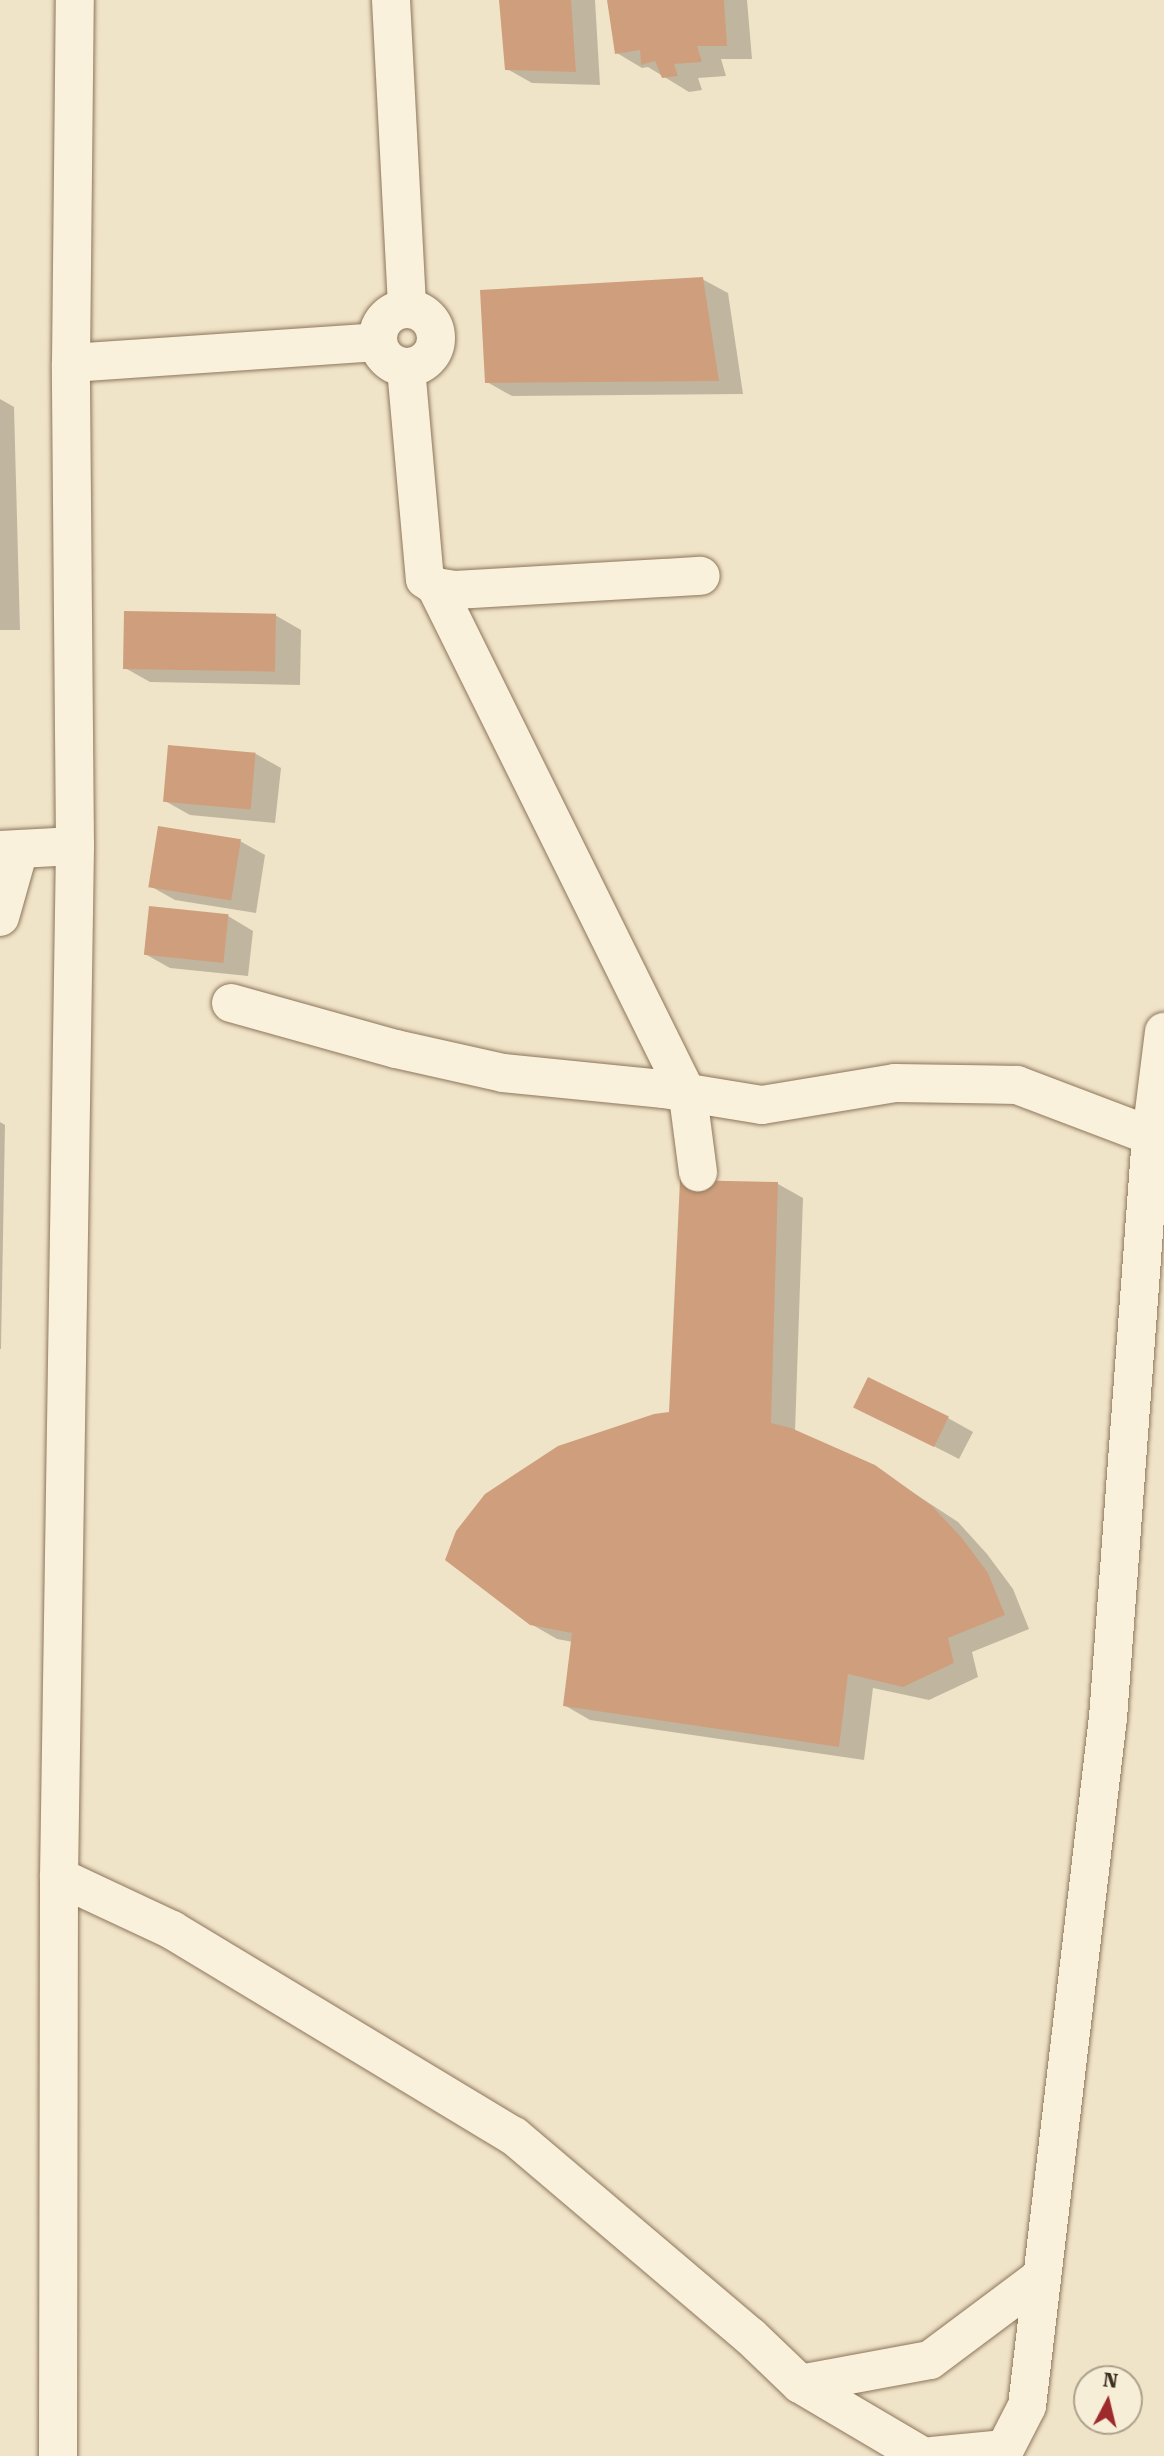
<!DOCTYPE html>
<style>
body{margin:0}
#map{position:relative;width:1164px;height:2456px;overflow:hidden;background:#f0e4c8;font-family:"Roboto Serif",serif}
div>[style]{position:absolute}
.shadow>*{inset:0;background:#0003}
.building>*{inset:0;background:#cf9f7d;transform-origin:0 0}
.roads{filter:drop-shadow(0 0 2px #8d765c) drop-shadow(0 0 2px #8d765c)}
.minor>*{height:38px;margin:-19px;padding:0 19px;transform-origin:19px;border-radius:19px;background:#faf1dc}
.minor>.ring{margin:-19px;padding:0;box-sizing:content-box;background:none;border:38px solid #faf1dc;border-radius:50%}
span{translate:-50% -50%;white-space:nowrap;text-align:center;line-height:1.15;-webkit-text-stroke:5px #f7eed8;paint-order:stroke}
.north{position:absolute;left:1073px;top:2365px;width:70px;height:70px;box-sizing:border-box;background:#f7eed8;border:2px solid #ada18e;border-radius:50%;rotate:7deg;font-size:19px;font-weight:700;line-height:28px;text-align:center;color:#3d2e20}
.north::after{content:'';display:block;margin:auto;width:24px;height:32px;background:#9e2a2b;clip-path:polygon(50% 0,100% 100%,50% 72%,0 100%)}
</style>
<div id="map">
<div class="shadow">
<i style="clip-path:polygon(501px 0,595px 0,600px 85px,532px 83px,507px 69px)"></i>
<i style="clip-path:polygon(609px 0,747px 0,752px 59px,721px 59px,726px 76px,698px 78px,702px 90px,689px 92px,648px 67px,642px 68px,617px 53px)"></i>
<i style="clip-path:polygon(702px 279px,728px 293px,743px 394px,512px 396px,487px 382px)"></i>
<i style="clip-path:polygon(0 399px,14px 407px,20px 630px,0 630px)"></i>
<i style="clip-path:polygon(275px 615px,301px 630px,300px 685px,150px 682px,125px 668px)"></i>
<i style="clip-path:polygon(256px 754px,281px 768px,275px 823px,190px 815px,165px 801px)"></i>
<i style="clip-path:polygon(240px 841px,265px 855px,256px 913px,175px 900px,150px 886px)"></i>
<i style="clip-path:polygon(228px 916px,253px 931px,248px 976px,170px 968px,145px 954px)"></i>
<i style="clip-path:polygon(0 1122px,5px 1125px,1px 1349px,0 1349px)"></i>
<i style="clip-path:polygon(778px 1184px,803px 1198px,795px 1432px,874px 1467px,958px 1522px,987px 1554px,1013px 1589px,1029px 1629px,972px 1652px,978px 1677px,929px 1700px,873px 1688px,864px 1760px,590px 1720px,564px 1705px,573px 1642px,557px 1639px,531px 1624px,671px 1414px)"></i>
<i style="clip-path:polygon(855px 1406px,948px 1418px,973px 1432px,959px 1459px)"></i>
</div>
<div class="building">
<i style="clip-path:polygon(499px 0,571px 0,576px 72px,505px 70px)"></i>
<i style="clip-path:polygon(607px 0,724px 0,727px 46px,697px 46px,702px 62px,674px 64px,678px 76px,662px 78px,655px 61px,641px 65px,640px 50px,615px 54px)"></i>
<i style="clip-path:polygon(703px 277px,719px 381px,485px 383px,480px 290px)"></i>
<i style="left:124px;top:611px;width:152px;height:58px;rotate:1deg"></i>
<i style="left:168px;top:745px;width:88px;height:57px;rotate:5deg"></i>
<i style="left:158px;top:826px;width:84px;height:62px;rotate:9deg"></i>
<i style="left:149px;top:906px;width:80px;height:49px;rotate:6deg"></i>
<i style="clip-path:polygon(680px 1180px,778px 1182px,771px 1423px,791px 1428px,875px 1465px,932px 1506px,962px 1538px,988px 1573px,1005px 1615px,948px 1638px,954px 1663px,903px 1687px,848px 1674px,839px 1747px,563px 1706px,572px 1633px,530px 1625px,445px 1560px,456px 1531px,485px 1494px,526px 1467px,558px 1446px,654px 1414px,669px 1412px)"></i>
<i style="left:868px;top:1377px;width:90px;height:34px;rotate:26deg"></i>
</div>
<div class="roads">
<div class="minor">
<i style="left:391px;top:0;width:309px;rotate:87deg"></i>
<i class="ring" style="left:378px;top:309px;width:20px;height:20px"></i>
<i style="left:71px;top:363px;width:307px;rotate:-3.9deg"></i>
<i style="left:406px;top:368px;width:212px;rotate:84.9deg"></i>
<i style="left:425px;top:579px;width:14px;rotate:36deg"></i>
<i style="left:436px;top:587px;width:19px;rotate:9deg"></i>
<i style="left:455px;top:590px;width:246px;rotate:-3.3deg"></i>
<i style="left:436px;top:587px;width:568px;rotate:63.66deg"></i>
<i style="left:688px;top:1096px;width:77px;rotate:82.5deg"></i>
<i style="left:0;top:850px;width:75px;rotate:-3.1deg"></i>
<i style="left:0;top:917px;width:70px;rotate:-74.2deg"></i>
<i style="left:231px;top:1003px;width:171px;rotate:15.6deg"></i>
<i style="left:396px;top:1049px;width:110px;rotate:12.6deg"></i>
<i style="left:503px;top:1073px;width:162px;rotate:5.7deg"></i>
<i style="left:664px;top:1089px;width:99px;rotate:9.3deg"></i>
<i style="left:762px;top:1105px;width:135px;rotate:-9.4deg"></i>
<i style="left:895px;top:1083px;width:122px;rotate:0.9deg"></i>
<i style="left:1017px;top:1085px;width:143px;rotate:20.8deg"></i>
<i style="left:59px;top:1877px;width:125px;rotate:25.1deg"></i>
<i style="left:172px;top:1930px;width:399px;rotate:31.1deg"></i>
<i style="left:514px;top:2136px;width:309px;rotate:40.3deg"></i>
<i style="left:750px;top:2336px;width:69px;rotate:43.8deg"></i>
<i style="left:800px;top:2384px;width:142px;rotate:30.5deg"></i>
<i style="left:800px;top:2384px;width:132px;rotate:-10.5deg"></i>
<i style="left:930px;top:2360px;width:139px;rotate:-36.8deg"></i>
<i style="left:58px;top:2456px;width:579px;rotate:-89.9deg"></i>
<i style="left:59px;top:1877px;width:1031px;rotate:-89.11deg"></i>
<i style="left:75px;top:846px;width:483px;rotate:-90.5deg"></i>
<i style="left:71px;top:363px;width:363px;rotate:-89.4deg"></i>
<i style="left:932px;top:2456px;width:73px;rotate:-5.5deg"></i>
<i style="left:1005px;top:2449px;width:48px;rotate:-62.9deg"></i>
<i style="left:1027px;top:2406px;width:693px;rotate:-83.29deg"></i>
<i style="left:1108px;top:1718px;width:584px;rotate:-85.77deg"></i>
<i style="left:1151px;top:1136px;width:105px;rotate:-82.9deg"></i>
</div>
</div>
<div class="north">N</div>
</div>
